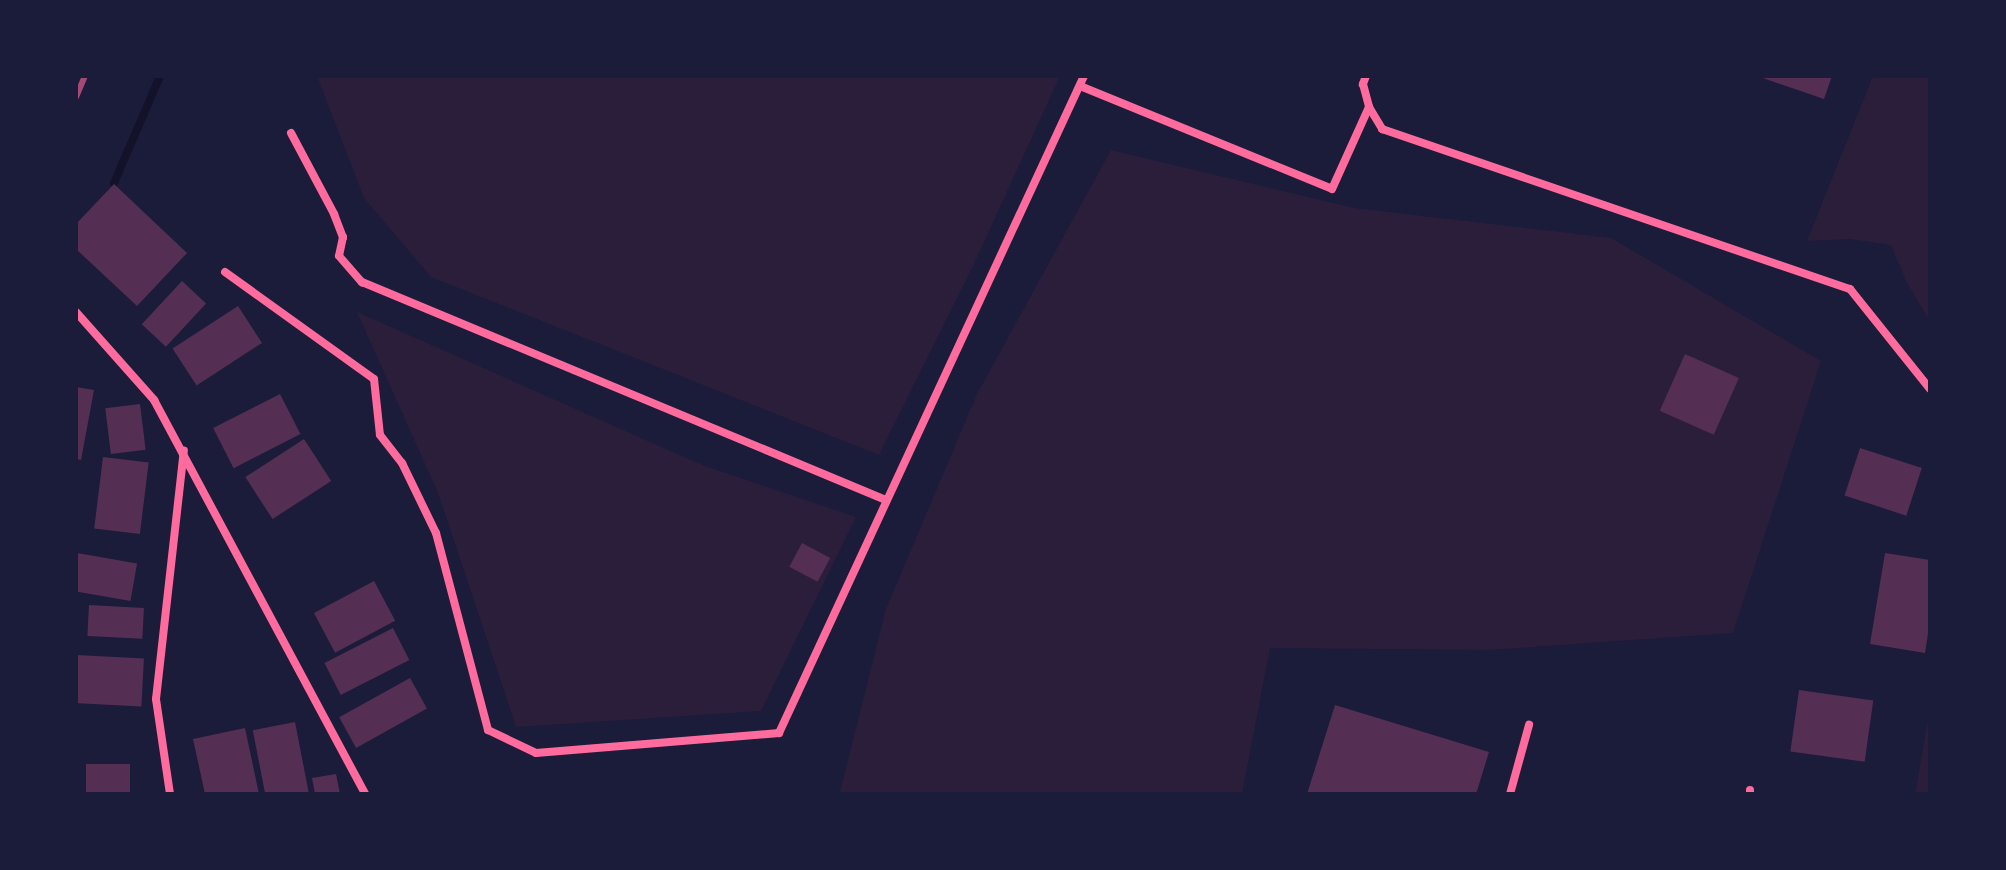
<!DOCTYPE html>
<style>
body{margin:0}
#map{position:relative;width:2006px;height:870px;overflow:hidden;background:#1b1b3a;font-family:"Alegreya Sans",sans-serif}
div>[style]{position:absolute}
.green>*{inset:0;background:#2a1e3b}
.stream>*{height:8px;margin:-4px;padding:0 4px;transform-origin:4px;border-radius:4px;background:#12122b}
.building>*{inset:0;background:#542f53;transform-origin:0 0}
.minor>*{height:8px;margin:-4px;padding:0 4px;transform-origin:4px;border-radius:4px;background:#ff6b9d}
.rail>*{height:6px;margin:-3px;padding:0 3px;transform-origin:3px;border-radius:3px;background:#a44b75}
span{translate:-50% -50%;white-space:nowrap;text-align:center;line-height:1.15;-webkit-text-stroke:6px #1b1b3a;paint-order:stroke}
.frame{position:absolute;inset:0;border:78px solid #1b1b3a;pointer-events:none}
</style>
<div id="map">
<div class="green">
<i style="clip-path:polygon(317px 76px,1060px 76px,974px 264px,879px 455px,431px 277px,364px 198px)"></i>
<i style="clip-path:polygon(1873px 76px,1930px 76px,1930px 321px,1908px 285px,1891px 245px,1850px 239px,1807px 241px)"></i>
<i style="clip-path:polygon(1111px 150px,1354px 208px,1611px 238px,1821px 361px,1733px 633px,1489px 650px,1270px 648px,1242px 794px,840px 792px,886px 609px,977px 394px)"></i>
<i style="clip-path:polygon(357px 312px,702px 465px,856px 517px,761px 711px,516px 727px,438px 493px)"></i>
<i style="clip-path:polygon(1930px 709px,1930px 794px,1915px 794px)"></i>
</div>
<div class="stream">
<i style="left:114px;top:183px;width:116px;rotate:-66.7deg"></i>
</div>
<div class="building">
<i style="clip-path:polygon(1757px 76px,1832px 76px,1824px 99px)"></i>
<i style="clip-path:polygon(114px 184px,187px 253px,137px 306px,76px 249px,76px 224px)"></i>
<i style="left:182px;top:281px;width:33px;height:59px;rotate:43deg"></i>
<i style="left:238px;top:306px;width:44px;height:78px;rotate:57deg"></i>
<i style="left:1685px;top:354px;width:59px;height:62px;rotate:24deg"></i>
<i style="clip-path:polygon(76px 387px,94px 390px,81px 460px,76px 459px)"></i>
<i style="left:280px;top:394px;width:45px;height:75px;rotate:63deg"></i>
<i style="left:140px;top:404px;width:46px;height:35px;rotate:83deg"></i>
<i style="left:304px;top:439px;width:50px;height:70px;rotate:57deg"></i>
<i style="left:1860px;top:448px;width:65px;height:50px;rotate:18deg"></i>
<i style="left:103px;top:457px;width:46px;height:72px;rotate:7deg"></i>
<i style="left:802px;top:543px;width:32px;height:27px;rotate:28deg"></i>
<i style="left:77px;top:553px;width:61px;height:38px;rotate:10deg"></i>
<i style="clip-path:polygon(1885px 553px,1930px 560px,1930px 621px,1925px 653px,1870px 644px)"></i>
<i style="left:374px;top:581px;width:45px;height:68px;rotate:62deg"></i>
<i style="left:89px;top:605px;width:55px;height:31px;rotate:3deg"></i>
<i style="left:393px;top:628px;width:36px;height:77px;rotate:63deg"></i>
<i style="left:76px;top:655px;width:68px;height:48px;rotate:3deg"></i>
<i style="left:410px;top:678px;width:35px;height:81px;rotate:61deg"></i>
<i style="left:1799px;top:690px;width:75px;height:62px;rotate:8deg"></i>
<i style="clip-path:polygon(1335px 705px,1489px 752px,1476px 794px,1307px 794px)"></i>
<i style="left:295px;top:722px;width:73px;height:43px;rotate:79deg"></i>
<i style="clip-path:polygon(245px 728px,259px 794px,205px 794px,193px 739px)"></i>
<i style="left:86px;top:764px;width:44px;height:30px"></i>
<i style="clip-path:polygon(336px 774px,340px 794px,315px 794px,312px 778px)"></i>
</div>
<div class="minor">
<i style="left:1366px;top:76px;width:9px;rotate:111deg"></i>
<i style="left:1363px;top:84px;width:24px;rotate:75deg"></i>
<i style="left:1369px;top:107px;width:26px;rotate:59deg"></i>
<i style="left:1382px;top:129px;width:495px;rotate:18.9deg"></i>
<i style="left:1850px;top:289px;width:128px;rotate:51.3deg"></i>
<i style="left:1080px;top:86px;width:272px;rotate:22.2deg"></i>
<i style="left:1332px;top:189px;width:90px;rotate:-65.7deg"></i>
<i style="left:291px;top:133px;width:92px;rotate:62deg"></i>
<i style="left:334px;top:214px;width:25px;rotate:69deg"></i>
<i style="left:343px;top:237px;width:19px;rotate:102deg"></i>
<i style="left:339px;top:256px;width:35px;rotate:49deg"></i>
<i style="left:362px;top:282px;width:568px;rotate:22.59deg"></i>
<i style="left:225px;top:272px;width:183px;rotate:35.7deg"></i>
<i style="left:374px;top:379px;width:56px;rotate:83.9deg"></i>
<i style="left:380px;top:435px;width:36px;rotate:52deg"></i>
<i style="left:402px;top:463px;width:78px;rotate:64.1deg"></i>
<i style="left:436px;top:533px;width:204px;rotate:75.2deg"></i>
<i style="left:488px;top:730px;width:53px;rotate:25.6deg"></i>
<i style="left:536px;top:753px;width:244px;rotate:-4.7deg"></i>
<i style="left:779px;top:733px;width:724px;rotate:-65.1deg"></i>
<i style="left:76px;top:312px;width:118px;rotate:48.4deg"></i>
<i style="left:154px;top:400px;width:447px;rotate:61.8deg"></i>
<i style="left:1750px;top:790px;width:4px;rotate:90deg"></i>
<i style="left:170px;top:794px;width:96px;rotate:-98.4deg"></i>
<i style="left:156px;top:699px;width:250px;rotate:-83.6deg"></i>
<i style="left:1510px;top:794px;width:72px;rotate:-74.6deg"></i>
</div>
<div class="rail">
<i style="left:76px;top:97px;width:23px;rotate:-67deg"></i>
</div>
<div class="frame"></div>
</div>
